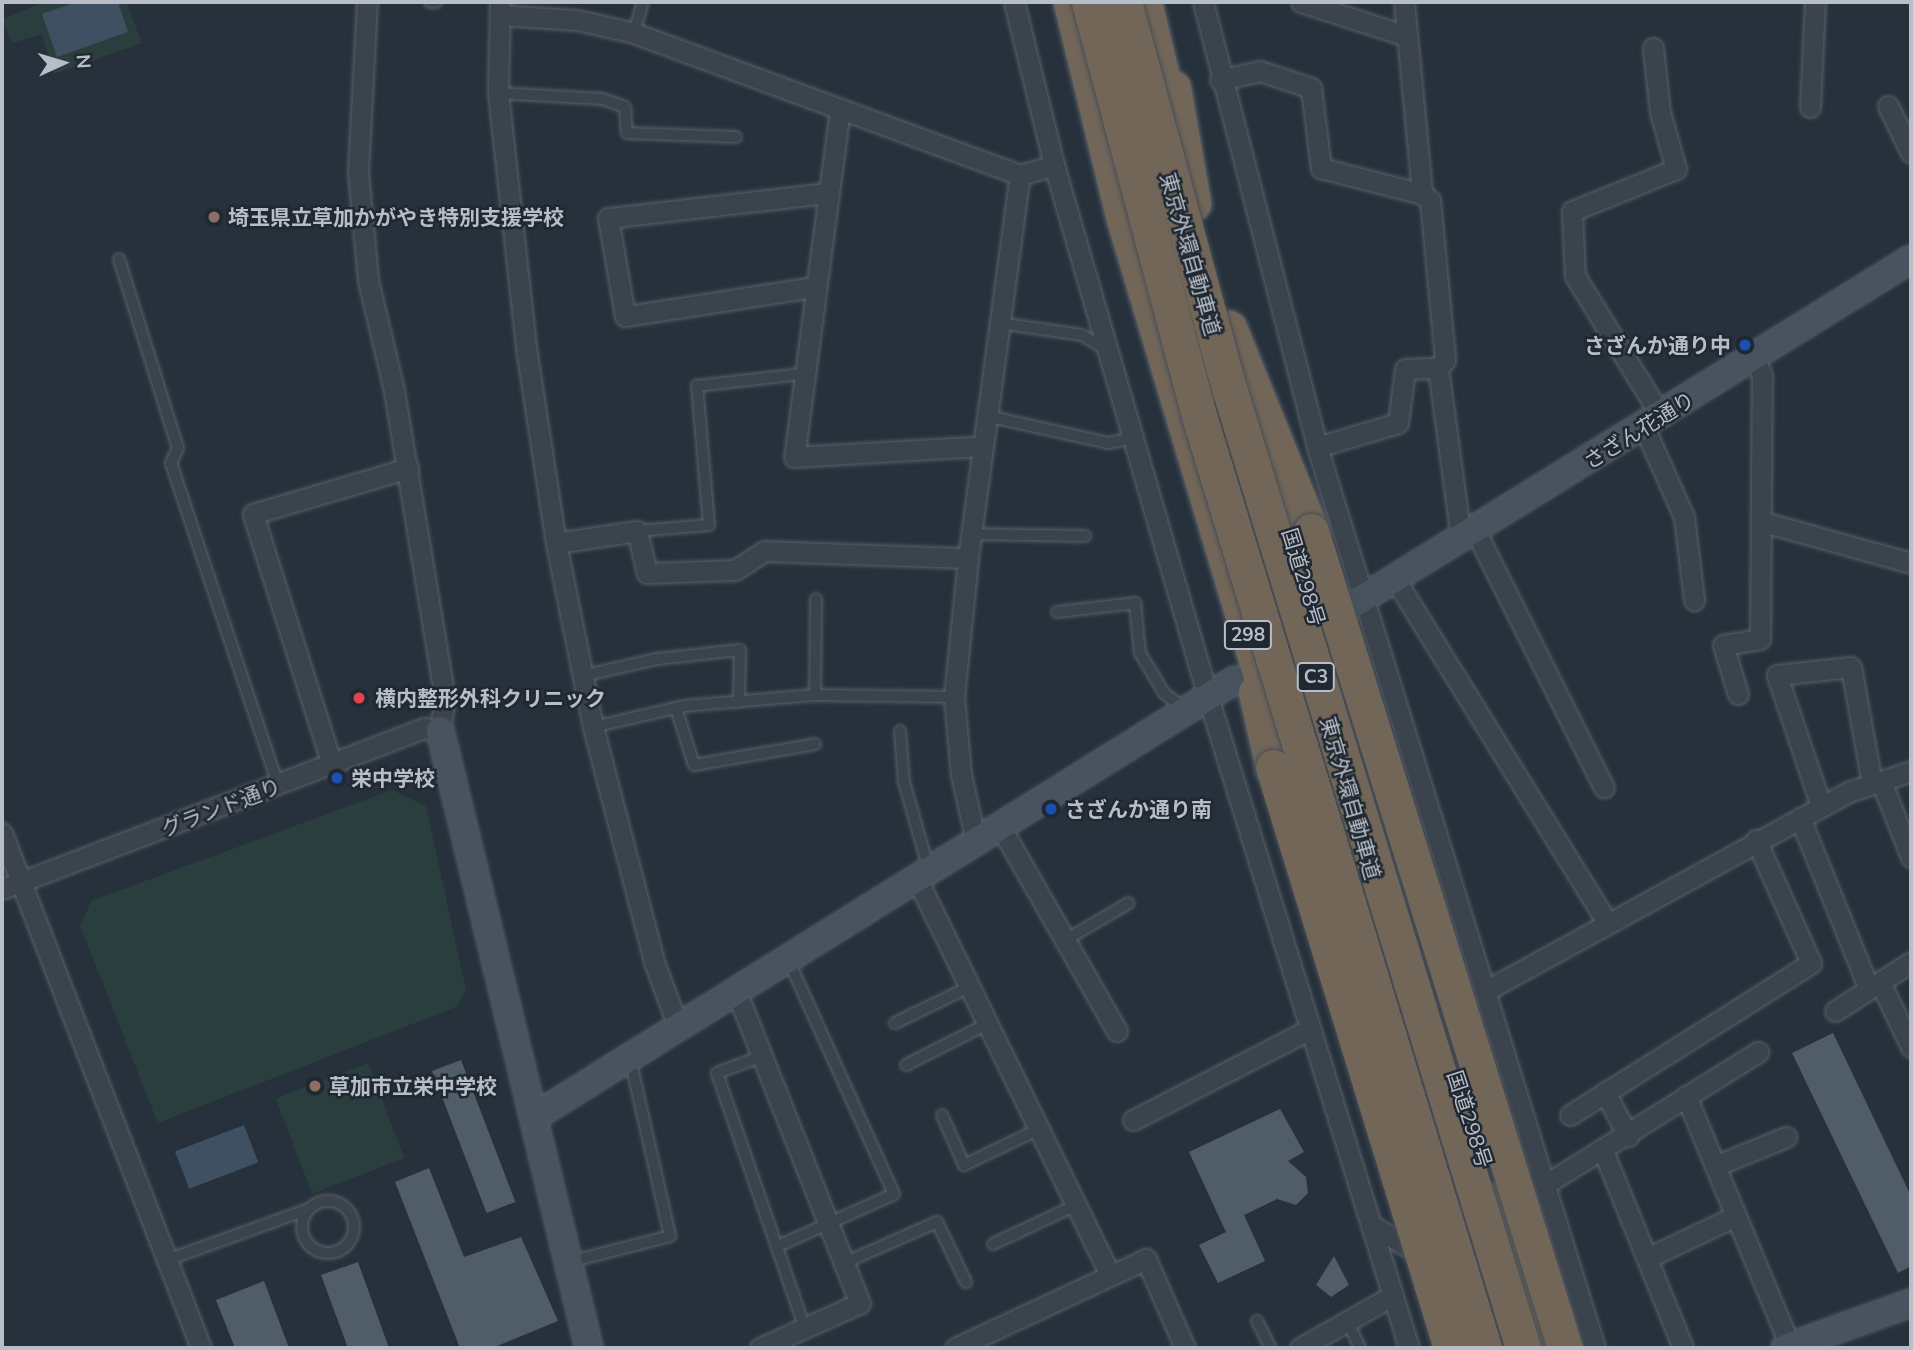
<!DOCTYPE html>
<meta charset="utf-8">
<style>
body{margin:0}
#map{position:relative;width:1913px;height:1350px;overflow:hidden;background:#27313c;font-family:Mulish,"Noto Sans JP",sans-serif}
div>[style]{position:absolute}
.green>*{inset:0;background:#2a3e3e;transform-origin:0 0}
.water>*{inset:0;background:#3f5063;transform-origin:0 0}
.building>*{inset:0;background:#505c67;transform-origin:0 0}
.roads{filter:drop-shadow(0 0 2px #59616a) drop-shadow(0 0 2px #59616a)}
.lane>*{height:10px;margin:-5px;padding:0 5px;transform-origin:5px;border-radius:5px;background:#3b434c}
.lane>.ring{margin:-5px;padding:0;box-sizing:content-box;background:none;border:10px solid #3b434c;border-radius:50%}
.street>*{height:19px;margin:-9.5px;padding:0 9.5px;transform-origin:9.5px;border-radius:9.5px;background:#3b434c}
.secondary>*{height:26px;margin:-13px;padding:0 13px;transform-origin:13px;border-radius:13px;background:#49535f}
.highway>*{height:35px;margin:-17.5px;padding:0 17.5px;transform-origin:17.5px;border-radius:17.5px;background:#726659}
.bridges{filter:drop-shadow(0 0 2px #464e57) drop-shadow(0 0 2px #464e57)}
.highway-bridge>*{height:35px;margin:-17.5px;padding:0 17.5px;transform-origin:17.5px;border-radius:17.5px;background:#726659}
.dots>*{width:19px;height:19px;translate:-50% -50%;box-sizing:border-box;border:4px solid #202832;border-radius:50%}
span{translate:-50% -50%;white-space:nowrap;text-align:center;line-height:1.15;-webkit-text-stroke:5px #202832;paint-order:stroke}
.shield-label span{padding:2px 5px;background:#202832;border:2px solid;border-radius:5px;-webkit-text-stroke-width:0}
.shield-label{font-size:19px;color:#b7bec7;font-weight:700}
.poi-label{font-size:21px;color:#b7bec7;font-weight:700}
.left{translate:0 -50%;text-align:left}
.right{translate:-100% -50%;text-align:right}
.street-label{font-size:21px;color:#b7bec7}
.frame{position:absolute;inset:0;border:4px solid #b7bec7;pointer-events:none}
.north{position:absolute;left:28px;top:28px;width:70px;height:70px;-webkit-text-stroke:5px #202832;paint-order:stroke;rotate:86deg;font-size:19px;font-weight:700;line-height:28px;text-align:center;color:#b7bec7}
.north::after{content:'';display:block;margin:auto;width:24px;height:32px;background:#b7bec7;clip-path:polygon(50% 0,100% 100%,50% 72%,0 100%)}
</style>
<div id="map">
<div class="green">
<i style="clip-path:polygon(44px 2px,126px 2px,142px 43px,54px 74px,42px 34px,12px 43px,2px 19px)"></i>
<i style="clip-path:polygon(392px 790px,426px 806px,466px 990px,456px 1007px,158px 1123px,80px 926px,91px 901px)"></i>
<i style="left:368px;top:1063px;width:102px;height:99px;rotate:69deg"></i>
</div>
<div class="water">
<i style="clip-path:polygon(76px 2px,118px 2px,128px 32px,57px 57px,42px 14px)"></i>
<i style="left:244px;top:1125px;width:40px;height:74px;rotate:69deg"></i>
</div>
<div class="building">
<i style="clip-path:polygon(1833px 1033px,1911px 1196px,1911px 1266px,1898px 1273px,1792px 1053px)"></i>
<i style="left:461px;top:1060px;width:152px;height:31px;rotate:69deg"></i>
<i style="clip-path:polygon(1280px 1109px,1304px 1152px,1288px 1161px,1306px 1177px,1308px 1193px,1296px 1205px,1277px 1199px,1244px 1215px,1265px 1261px,1218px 1283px,1199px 1245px,1226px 1232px,1189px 1152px)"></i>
<i style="clip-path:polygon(429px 1168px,464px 1257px,521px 1237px,558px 1321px,492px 1348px,460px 1348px,395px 1182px)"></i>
<i style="clip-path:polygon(1334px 1256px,1349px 1285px,1331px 1297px,1316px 1285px)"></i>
<i style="clip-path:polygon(358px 1262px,389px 1348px,348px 1348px,321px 1275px)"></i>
<i style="clip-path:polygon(264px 1281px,289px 1348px,235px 1348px,216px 1300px)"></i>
</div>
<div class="roads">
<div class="lane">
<i style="left:430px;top:2px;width:6px"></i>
<i style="left:634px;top:33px;width:32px;rotate:-74deg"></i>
<i style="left:498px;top:93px;width:104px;rotate:3.3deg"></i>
<i style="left:602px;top:99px;width:24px;rotate:19deg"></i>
<i style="left:625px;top:107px;width:26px;rotate:86deg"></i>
<i style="left:627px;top:133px;width:109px;rotate:2.1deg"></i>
<i style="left:119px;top:259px;width:198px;rotate:72.7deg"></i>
<i style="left:178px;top:448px;width:17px;rotate:115deg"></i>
<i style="left:171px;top:463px;width:339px;rotate:71.6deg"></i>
<i style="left:999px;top:323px;width:84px;rotate:8.2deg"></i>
<i style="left:1082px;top:335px;width:27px;rotate:31deg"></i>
<i style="left:987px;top:416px;width:125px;rotate:12.5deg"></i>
<i style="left:1109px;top:443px;width:25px;rotate:-12deg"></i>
<i style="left:637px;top:531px;width:72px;rotate:-4.8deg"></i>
<i style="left:709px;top:525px;width:140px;rotate:-94.9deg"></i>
<i style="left:697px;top:386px;width:107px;rotate:-6.5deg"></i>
<i style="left:971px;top:534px;width:114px;rotate:1deg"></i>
<i style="left:1057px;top:612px;width:79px;rotate:-6.6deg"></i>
<i style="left:1135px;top:603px;width:50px;rotate:84.3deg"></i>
<i style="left:1140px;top:653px;width:47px;rotate:59deg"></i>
<i style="left:1164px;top:693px;width:24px;rotate:38deg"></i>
<i style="left:582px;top:676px;width:77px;rotate:-12.8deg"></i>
<i style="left:657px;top:659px;width:83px;rotate:-6.2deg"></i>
<i style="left:740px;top:650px;width:52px;rotate:91.1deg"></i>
<i style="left:815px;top:695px;width:96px;rotate:-89.4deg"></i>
<i style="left:676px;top:708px;width:60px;rotate:72.5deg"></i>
<i style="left:694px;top:765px;width:123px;rotate:-9.8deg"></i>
<i style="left:593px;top:727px;width:93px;rotate:-13deg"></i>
<i style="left:684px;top:706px;width:131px;rotate:-4.8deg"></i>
<i style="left:815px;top:695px;width:139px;rotate:0.8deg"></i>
<i style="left:900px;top:731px;width:51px;rotate:85.5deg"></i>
<i style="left:904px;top:782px;width:91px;rotate:74.1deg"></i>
<i style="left:1069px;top:938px;width:69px;rotate:-30.3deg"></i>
<i style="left:895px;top:1023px;width:80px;rotate:-25.9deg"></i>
<i style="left:762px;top:1056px;width:48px;rotate:159.3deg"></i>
<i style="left:717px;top:1073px;width:270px;rotate:71deg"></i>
<i style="left:906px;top:1065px;width:89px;rotate:-26.9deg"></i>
<i style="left:942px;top:1115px;width:55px;rotate:66.3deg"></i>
<i style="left:964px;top:1165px;width:81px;rotate:-25.6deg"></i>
<i class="ring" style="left:302px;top:1201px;width:42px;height:42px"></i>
<i style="left:993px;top:1244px;width:89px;rotate:-25.1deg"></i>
<i style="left:778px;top:1246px;width:127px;rotate:-24.1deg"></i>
<i style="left:894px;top:1194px;width:256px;rotate:-114.3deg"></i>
<i style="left:167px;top:1260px;width:151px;rotate:-19.8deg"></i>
<i style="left:569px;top:1262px;width:104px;rotate:-14.4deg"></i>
<i style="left:670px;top:1236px;width:181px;rotate:-102.7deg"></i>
<i style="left:844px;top:1263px;width:102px;rotate:-23.8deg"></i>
<i style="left:937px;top:1222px;width:67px;rotate:64.2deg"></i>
<i style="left:1347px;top:1320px;width:31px;rotate:65deg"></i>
<i style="left:1257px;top:1321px;width:30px;rotate:63deg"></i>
</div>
<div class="street">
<i style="left:500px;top:2px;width:91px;rotate:91.3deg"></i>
<i style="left:498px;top:93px;width:263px;rotate:83.7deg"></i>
<i style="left:527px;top:354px;width:191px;rotate:81.3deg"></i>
<i style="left:556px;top:543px;width:188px;rotate:78.6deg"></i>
<i style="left:593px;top:727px;width:243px;rotate:75.4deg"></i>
<i style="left:654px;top:962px;width:72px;rotate:69.5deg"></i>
<i style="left:1014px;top:2px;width:168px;rotate:76.2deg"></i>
<i style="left:1054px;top:165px;width:554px;rotate:73.86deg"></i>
<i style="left:1208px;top:697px;width:681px;rotate:72.84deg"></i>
<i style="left:1203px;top:2px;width:459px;rotate:75.6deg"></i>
<i style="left:1317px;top:447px;width:943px;rotate:72.85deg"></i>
<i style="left:1301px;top:2px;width:111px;rotate:17.8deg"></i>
<i style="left:1404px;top:2px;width:193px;rotate:84.6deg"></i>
<i style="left:1422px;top:194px;width:10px;rotate:37deg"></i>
<i style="left:1430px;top:200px;width:161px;rotate:84.6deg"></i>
<i style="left:1445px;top:360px;width:11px;rotate:131deg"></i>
<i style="left:1438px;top:368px;width:172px;rotate:82.3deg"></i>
<i style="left:500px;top:15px;width:77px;rotate:3.7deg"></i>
<i style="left:577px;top:20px;width:58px;rotate:12.8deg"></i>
<i style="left:634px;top:33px;width:411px;rotate:20.2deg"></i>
<i style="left:1653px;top:48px;width:64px;rotate:83.8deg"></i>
<i style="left:1660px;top:112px;width:59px;rotate:74.3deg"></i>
<i style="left:1676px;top:169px;width:112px;rotate:158deg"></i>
<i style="left:1572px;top:211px;width:65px;rotate:87.4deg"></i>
<i style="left:1575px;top:276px;width:164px;rotate:58.4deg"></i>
<i style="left:1220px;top:80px;width:41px;rotate:-12.7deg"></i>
<i style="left:1260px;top:71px;width:54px;rotate:18.4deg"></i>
<i style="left:1311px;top:88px;width:81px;rotate:82.9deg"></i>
<i style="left:1321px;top:168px;width:104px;rotate:14.4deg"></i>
<i style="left:1888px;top:106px;width:52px;rotate:63.9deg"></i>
<i style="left:1810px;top:107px;width:105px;rotate:-87.3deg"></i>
<i style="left:840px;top:109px;width:351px;rotate:97.5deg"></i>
<i style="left:794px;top:457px;width:188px;rotate:-3.3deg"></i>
<i style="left:813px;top:287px;width:190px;rotate:171.2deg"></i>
<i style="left:625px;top:316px;width:99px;rotate:-99.8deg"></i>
<i style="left:608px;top:218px;width:220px;rotate:-6.5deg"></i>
<i style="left:1644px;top:427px;width:98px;rotate:66deg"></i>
<i style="left:1684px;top:517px;width:84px;rotate:83.1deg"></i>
<i style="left:1317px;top:447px;width:84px;rotate:-16.5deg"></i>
<i style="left:1398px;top:423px;width:54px;rotate:-82.6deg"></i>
<i style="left:1405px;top:369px;width:33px;rotate:-2deg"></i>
<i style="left:1763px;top:522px;width:154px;rotate:15.5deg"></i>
<i style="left:1475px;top:530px;width:288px;rotate:63.4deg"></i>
<i style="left:556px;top:543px;width:82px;rotate:-8.4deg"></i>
<i style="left:637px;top:531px;width:43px;rotate:76.6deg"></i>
<i style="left:647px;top:573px;width:88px;rotate:-2deg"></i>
<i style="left:735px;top:570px;width:35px;rotate:-33deg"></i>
<i style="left:764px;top:551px;width:204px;rotate:2deg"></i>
<i style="left:1395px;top:579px;width:403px;rotate:58.3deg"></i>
<i style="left:1738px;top:694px;width:51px;rotate:-107deg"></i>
<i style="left:1723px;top:645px;width:37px;rotate:-9deg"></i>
<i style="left:1760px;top:639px;width:264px;rotate:-89.6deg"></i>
<i style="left:1762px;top:375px;width:19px;rotate:-115deg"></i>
<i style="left:332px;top:765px;width:263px;rotate:-107.5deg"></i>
<i style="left:253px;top:514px;width:162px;rotate:-16.5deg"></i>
<i style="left:1881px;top:781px;width:82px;rotate:68.5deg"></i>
<i style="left:1821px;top:806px;width:138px;rotate:-108.6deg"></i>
<i style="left:1777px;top:675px;width:74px;rotate:-6.2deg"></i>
<i style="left:1851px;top:667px;width:119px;rotate:79.8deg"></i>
<i style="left:1800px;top:818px;width:184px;rotate:68deg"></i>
<i style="left:1000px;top:826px;width:236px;rotate:60.3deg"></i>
<i style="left:2px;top:833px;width:552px;rotate:68.87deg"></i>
<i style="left:976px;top:841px;width:68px;rotate:-102.8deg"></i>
<i style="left:961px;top:775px;width:78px;rotate:-95.1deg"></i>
<i style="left:954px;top:697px;width:140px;rotate:-84.2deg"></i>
<i style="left:968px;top:558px;width:387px;rotate:-82.3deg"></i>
<i style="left:1020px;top:175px;width:35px;rotate:-16deg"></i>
<i style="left:917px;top:879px;width:441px;rotate:64deg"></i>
<i style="left:2px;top:889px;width:452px;rotate:-20.9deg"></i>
<i style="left:424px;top:728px;width:16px;rotate:7deg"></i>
<i style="left:440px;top:730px;width:31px;rotate:-81deg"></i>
<i style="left:445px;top:699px;width:317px;rotate:-99.4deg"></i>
<i style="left:393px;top:386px;width:109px;rotate:-103.3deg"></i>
<i style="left:368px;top:280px;width:108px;rotate:-95.3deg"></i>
<i style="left:358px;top:172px;width:170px;rotate:-87deg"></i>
<i style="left:1880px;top:982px;width:72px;rotate:64.5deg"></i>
<i style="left:1485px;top:991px;width:414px;rotate:-28.7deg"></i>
<i style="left:1848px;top:792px;width:66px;rotate:-18.4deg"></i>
<i style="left:737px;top:993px;width:334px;rotate:68.4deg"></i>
<i style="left:860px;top:1303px;width:110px;rotate:155.8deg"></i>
<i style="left:1835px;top:1011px;width:90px;rotate:-32.8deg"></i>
<i style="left:1605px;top:1092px;width:50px;rotate:62.4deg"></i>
<i style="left:1686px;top:1096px;width:271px;rotate:67.4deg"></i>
<i style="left:1570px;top:1115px;width:285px;rotate:-32.2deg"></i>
<i style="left:1811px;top:963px;width:135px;rotate:-114.1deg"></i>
<i style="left:1133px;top:1120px;width:199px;rotate:-27.2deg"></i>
<i style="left:1604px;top:1153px;width:210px;rotate:67.9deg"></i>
<i style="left:1715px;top:1166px;width:77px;rotate:-22.2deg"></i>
<i style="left:1546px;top:1184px;width:250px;rotate:-31.9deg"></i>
<i style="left:1371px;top:1225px;width:63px;rotate:30.7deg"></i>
<i style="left:1647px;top:1258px;width:98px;rotate:-25.3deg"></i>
<i style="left:955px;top:1348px;width:211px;rotate:-25deg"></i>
<i style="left:1146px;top:1259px;width:97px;rotate:66.3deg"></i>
<i style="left:1300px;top:1348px;width:106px;rotate:-29.5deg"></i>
</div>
<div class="secondary">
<i style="left:1347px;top:608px;width:663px;rotate:-31.75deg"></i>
<i style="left:440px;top:730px;width:636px;rotate:76.44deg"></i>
<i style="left:534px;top:1117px;width:826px;rotate:-31.94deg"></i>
<i style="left:1785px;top:1348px;width:134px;rotate:-19.7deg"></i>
</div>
<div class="highway">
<i style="left:1071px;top:2px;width:223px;rotate:76.3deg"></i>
<i style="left:1124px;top:219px;width:519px;rotate:73.31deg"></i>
<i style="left:1144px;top:2px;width:112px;rotate:76.6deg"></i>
<i style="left:1173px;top:88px;width:117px;rotate:80.1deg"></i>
<i style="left:1229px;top:328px;width:219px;rotate:68deg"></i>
<i style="left:1256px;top:692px;width:77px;rotate:77.2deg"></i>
<i style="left:1496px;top:1200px;width:155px;rotate:72.7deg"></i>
</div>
</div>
<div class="bridges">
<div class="highway-bridge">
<i style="left:1089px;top:2px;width:432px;rotate:75.1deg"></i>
<i style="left:1200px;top:419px;width:971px;rotate:73deg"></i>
<i style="left:1124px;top:2px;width:403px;rotate:74.8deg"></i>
<i style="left:1230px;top:391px;width:1001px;rotate:72.98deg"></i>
<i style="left:1311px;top:531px;width:856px;rotate:72.73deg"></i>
<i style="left:1273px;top:767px;width:608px;rotate:72.97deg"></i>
</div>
</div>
<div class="dots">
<i style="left:214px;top:217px;background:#8d6e63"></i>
<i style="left:1745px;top:345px;background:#1a4fb4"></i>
<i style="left:359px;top:698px;background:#e0444e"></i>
<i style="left:337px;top:778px;background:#1a4fb4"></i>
<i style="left:1051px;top:809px;background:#1a4fb4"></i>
<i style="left:315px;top:1086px;background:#8d6e63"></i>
</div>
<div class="shield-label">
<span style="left:1248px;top:635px">298</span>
<span style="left:1316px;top:677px">C3</span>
</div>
<div class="poi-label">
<span class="left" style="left:228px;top:217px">埼玉県立草加かがやき特別支援学校</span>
<span class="right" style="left:1731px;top:345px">さざんか通り中</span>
<span class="left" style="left:375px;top:698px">横内整形外科クリニック</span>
<span class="left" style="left:351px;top:778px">栄中学校</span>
<span class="left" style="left:1065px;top:809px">さざんか通り南</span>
<span class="left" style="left:329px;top:1086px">草加市立栄中学校</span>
</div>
<div class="street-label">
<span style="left:1191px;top:254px;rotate:74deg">東京外環自動車道</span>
<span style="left:1639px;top:430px;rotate:-32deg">さざん花通り</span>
<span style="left:1304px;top:577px;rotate:73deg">国道298号</span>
<span style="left:1351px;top:798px;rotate:74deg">東京外環自動車道</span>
<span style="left:221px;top:807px;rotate:-21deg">グランド通り</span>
<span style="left:1470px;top:1119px;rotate:72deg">国道298号</span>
</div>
<div class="frame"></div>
<div class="north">N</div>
</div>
